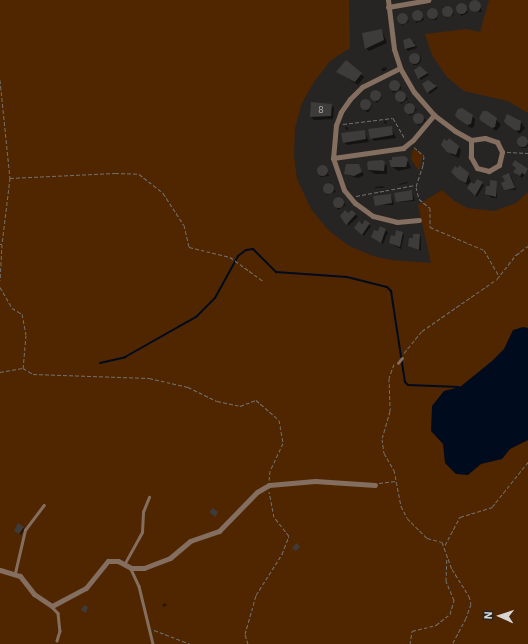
<!DOCTYPE html>
<style>
body{margin:0}
#map{position:relative;width:528px;height:644px;overflow:hidden;background:#272523;font-family:"IBM Plex Sans",sans-serif}
div>[style]{position:absolute}
.green>*{inset:0;background:#502600}
.water>*{inset:0;background:#000b1d}
.shadow>*{inset:0;background:#0007;transform-origin:0 0}
.round{border-radius:50%}
.stream>*{height:2px;margin:-1px;padding:0 1px;transform-origin:1px;border-radius:1px;background:#000b1d}
.building>*{inset:0;background:#3e3c3a}
.path>*{height:1px;margin-top:-0.5px;transform-origin:0;background:repeating-linear-gradient(90deg,#72706f 0 4px,transparent 0 6px)}
.service>*{height:2.5px;margin:-1.25px;padding:0 1.25px;transform-origin:1.25px;border-radius:1.25px;background:#846e5f}
.minor>*{height:5px;margin:-2.5px;padding:0 2.5px;transform-origin:2.5px;border-radius:2.5px;background:#846e5f}
span{translate:-50% -50%;white-space:nowrap;text-align:center;line-height:1.15;-webkit-text-stroke:3.5px #272523;paint-order:stroke}
.number-label{font-size:9px;color:#b0afae}
.number-label span{-webkit-text-stroke-width:0}
.north{position:absolute;left:480px;top:596px;width:40px;height:40px;-webkit-text-stroke:3px #272523;paint-order:stroke;rotate:273deg;font-size:11px;font-weight:700;line-height:16px;text-align:center;color:#d6d5d4}
.north::after{content:'';display:block;margin:auto;width:14px;height:18px;background:#d6d5d4;clip-path:polygon(50% 0,100% 100%,50% 72%,0 100%)}
</style>
<div id="map">
<div class="green">
<i style="clip-path:polygon(0 0,349px 0,350px 48px,330px 61px,314px 82px,302px 103px,295px 128px,294px 156px,297px 179px,311px 209px,328px 230px,349px 246px,373px 256px,391px 260px,431px 263px,418px 205px,442px 190px,454px 201px,467px 208px,494px 211px,516px 203px,528px 192px,528px 644px,0 644px)"></i>
<i style="clip-path:polygon(489px 0,528px 0,528px 113px,508px 101px,464px 91px,447px 77px,432px 55px,425px 34px,467px 29px,480px 32px)"></i>
<i style="clip-path:polygon(413px 148px,423px 155px,419px 171px,411px 159px)"></i>
</div>
<div class="water">
<i style="clip-path:polygon(523px 327px,528px 328px,528px 440px,510px 449px,502px 459px,481px 464px,468px 475px,456px 474px,445px 463px,443px 444px,431px 431px,432px 406px,444px 391px,460px 387px,492px 361px,504px 349px,513px 330px)"></i>
</div>
<div class="shadow">
<i style="clip-path:polygon(479px 1px,482px 12px,473px 12px,470px 3px)"></i>
<i style="clip-path:polygon(457px 4px,465px 4px,468px 13px,461px 16px)"></i>
<i style="clip-path:polygon(443px 7px,451px 7px,454px 15px,446px 18px)"></i>
<i style="clip-path:polygon(428px 9px,438px 11px,437px 20px,430px 19px)"></i>
<i style="clip-path:polygon(421px 11px,424px 20px,416px 23px,413px 12px)"></i>
<i style="clip-path:polygon(398px 14px,406px 14px,409px 22px,402px 25px)"></i>
<i style="clip-path:polygon(382px 30px,387px 43px,369px 51px,366px 48px)"></i>
<i style="clip-path:polygon(414px 41px,417px 48px,408px 51px,406px 49px)"></i>
<i class="round" style="left:409.5px;top:53.5px;width:11px;height:11px"></i>
<i style="clip-path:polygon(346px 61px,364px 77px,358px 85px,338px 72px)"></i>
<i style="left:386px;top:67px;width:3px;height:5px;rotate:72deg"></i>
<i style="clip-path:polygon(424px 69px,429px 75px,421px 80px,419px 78px)"></i>
<i style="clip-path:polygon(394px 80px,402px 88px,393px 93px,389px 83px)"></i>
<i style="clip-path:polygon(433px 82px,438px 88px,430px 94px,428px 92px)"></i>
<i style="clip-path:polygon(376px 90px,382px 98px,377px 103px,369px 94px)"></i>
<i style="clip-path:polygon(401px 91px,408px 99px,401px 104px,396px 94px)"></i>
<i style="clip-path:polygon(366px 99px,372px 106px,368px 113px,359px 104px)"></i>
<i style="clip-path:polygon(409px 102px,417px 110px,410px 116px,404px 106px)"></i>
<i style="clip-path:polygon(331px 105px,334px 108px,333px 119px,314px 120px,311px 117px)"></i>
<i style="clip-path:polygon(417px 113px,426px 120px,419px 126px,413px 117px)"></i>
<i style="clip-path:polygon(472px 116px,475px 119px,474px 127px,471px 128px,458px 118px)"></i>
<i style="clip-path:polygon(496px 119px,501px 125px,496px 131px,482px 120px)"></i>
<i style="clip-path:polygon(384px 121px,386px 121px,387px 124px,385px 124px)"></i>
<i style="clip-path:polygon(521px 122px,525px 128px,520px 134px,506px 124px)"></i>
<i style="clip-path:polygon(345px 127px,347px 127px,348px 130px,346px 130px)"></i>
<i style="clip-path:polygon(391px 127px,396px 138px,374px 141px,371px 138px)"></i>
<i style="clip-path:polygon(364px 131px,369px 142px,347px 145px,344px 142px)"></i>
<i class="round" style="left:517.5px;top:136.5px;width:11px;height:11px"></i>
<i style="clip-path:polygon(442px 145px,458px 147px,461px 150px,459px 158px,452px 155px)"></i>
<i style="clip-path:polygon(408px 161px,411px 168px,398px 171px,391px 166px)"></i>
<i style="clip-path:polygon(516px 161px,528px 170px,522px 178px,516px 173px)"></i>
<i style="clip-path:polygon(384px 163px,387px 166px,387px 174px,375px 174px,368px 170px)"></i>
<i style="clip-path:polygon(358px 165px,364px 175px,358px 178px,345px 174px)"></i>
<i style="clip-path:polygon(325px 166px,329px 176px,320px 177px,319px 167px)"></i>
<i style="clip-path:polygon(468px 174px,471px 182px,467px 185px,456px 175px)"></i>
<i style="clip-path:polygon(509px 174px,511px 176px,516px 190px,505px 189px)"></i>
<i style="clip-path:polygon(478px 180px,484px 185px,477px 197px,470px 192px)"></i>
<i style="clip-path:polygon(330px 182px,336px 192px,327px 195px,323px 187px)"></i>
<i style="clip-path:polygon(496px 182px,497px 198px,492px 198px,486px 193px)"></i>
<i style="clip-path:polygon(408px 183px,399px 185px,399px 184px,407px 182px)"></i>
<i style="clip-path:polygon(383px 186px,384px 188px,375px 188px,375px 187px)"></i>
<i style="clip-path:polygon(412px 191px,415px 201px,397px 202px)"></i>
<i style="clip-path:polygon(391px 195px,394px 205px,376px 205px)"></i>
<i style="clip-path:polygon(338px 197px,346px 205px,338px 210px,333px 200px)"></i>
<i style="clip-path:polygon(352px 211px,358px 217px,348px 226px,348px 215px)"></i>
<i style="clip-path:polygon(365px 221px,371px 226px,364px 236px,355px 228px)"></i>
<i style="clip-path:polygon(381px 228px,388px 232px,383px 244px,372px 237px)"></i>
<i style="clip-path:polygon(402px 233px,404px 235px,401px 249px,390px 243px)"></i>
<i style="clip-path:polygon(419px 235px,421px 237px,421px 251px,410px 246px)"></i>
<i style="clip-path:polygon(23px 527px,25px 529px,21px 535px,17px 532px)"></i>
<i style="clip-path:polygon(165px 603px,167px 605px,164px 607px,162px 605px)"></i>
</div>
<div class="stream">
<i style="left:100px;top:363px;width:26px;rotate:-13deg"></i>
<i style="left:125px;top:357px;width:81px;rotate:-29.4deg"></i>
<i style="left:196px;top:317px;width:27px;rotate:-45deg"></i>
<i style="left:215px;top:298px;width:48px;rotate:-61.3deg"></i>
<i style="left:238px;top:256px;width:10px;rotate:-37deg"></i>
<i style="left:246px;top:250px;width:7px;rotate:-8deg"></i>
<i style="left:253px;top:249px;width:33px;rotate:45deg"></i>
<i style="left:276px;top:272px;width:71px;rotate:4deg"></i>
<i style="left:347px;top:277px;width:41px;rotate:14deg"></i>
<i style="left:387px;top:287px;width:6px;rotate:45deg"></i>
<i style="left:391px;top:291px;width:92px;rotate:81.3deg"></i>
<i style="left:405px;top:382px;width:4px;rotate:45deg"></i>
<i style="left:408px;top:385px;width:51px;rotate:2.2deg"></i>
</div>
<div class="building">
<i class="round" style="left:469px;top:0;width:12px;height:12px"></i>
<i class="round" style="left:455.5px;top:2.5px;width:11px;height:11px"></i>
<i class="round" style="left:441.5px;top:5.5px;width:11px;height:11px"></i>
<i class="round" style="left:426.5px;top:7.5px;width:11px;height:11px"></i>
<i class="round" style="left:411.5px;top:9.5px;width:11px;height:11px"></i>
<i class="round" style="left:396.5px;top:12.5px;width:11px;height:11px"></i>
<i style="clip-path:polygon(382px 29px,384px 40px,365px 49px,362px 33px)"></i>
<i style="clip-path:polygon(410px 38px,416px 46px,405px 49px,403px 40px)"></i>
<i class="round" style="left:408.5px;top:52.5px;width:11px;height:11px"></i>
<i style="clip-path:polygon(346px 60px,362px 73px,355px 82px,336px 72px)"></i>
<i style="clip-path:polygon(420px 66px,428px 73px,418px 79px,414px 70px)"></i>
<i class="round" style="left:388.5px;top:79.5px;width:11px;height:11px"></i>
<i style="clip-path:polygon(428px 80px,437px 86px,427px 93px,422px 84px)"></i>
<i class="round" style="left:369.5px;top:89.5px;width:11px;height:11px"></i>
<i class="round" style="left:394.5px;top:90.5px;width:11px;height:11px"></i>
<i class="round" style="left:359.5px;top:98.5px;width:11px;height:11px"></i>
<i style="clip-path:polygon(311px 102px,332px 104px,331px 116px,310px 117px)"></i>
<i class="round" style="left:403.5px;top:102.5px;width:11px;height:11px"></i>
<i style="clip-path:polygon(462px 108px,473px 115px,471px 124px,467px 125px,457px 118px,455px 115px,458px 109px)"></i>
<i style="clip-path:polygon(483px 111px,487px 111px,497px 118px,495px 127px,492px 128px,481px 121px,479px 118px)"></i>
<i class="round" style="left:412.5px;top:112.5px;width:11px;height:11px"></i>
<i style="clip-path:polygon(507px 114px,521px 121px,520px 130px,516px 131px,506px 124px,504px 121px)"></i>
<i style="clip-path:polygon(392px 126px,393px 135px,370px 139px,368px 129px)"></i>
<i style="clip-path:polygon(365px 130px,366px 139px,343px 143px,341px 133px)"></i>
<i class="round" style="left:516.5px;top:135.5px;width:11px;height:11px"></i>
<i style="clip-path:polygon(449px 138px,459px 146px,456px 155px,447px 152px,441px 145px,444px 139px,447px 141px)"></i>
<i style="clip-path:polygon(405px 156px,408px 159px,406px 167px,391px 167px,389px 160px,392px 160px,392px 157px)"></i>
<i style="clip-path:polygon(382px 160px,385px 162px,384px 171px,368px 170px,367px 163px,369px 161px)"></i>
<i style="clip-path:polygon(515px 160px,528px 169px,525px 175px,522px 173px,520px 176px,513px 172px,516px 168px,512px 165px)"></i>
<i style="clip-path:polygon(346px 164px,359px 164px,362px 172px,354px 176px,344px 174px)"></i>
<i class="round" style="left:316.5px;top:164.5px;width:11px;height:11px"></i>
<i style="clip-path:polygon(459px 165px,469px 173px,466px 183px,458px 179px,451px 172px,455px 166px,458px 168px)"></i>
<i style="clip-path:polygon(509px 173px,515px 188px,504px 190px,501px 183px,505px 181px,502px 176px)"></i>
<i style="clip-path:polygon(477px 179px,483px 182px,475px 196px,467px 188px,471px 182px,474px 184px)"></i>
<i style="clip-path:polygon(490px 180px,497px 181px,496px 197px,485px 194px,486px 186px,490px 186px)"></i>
<i class="round" style="left:322.5px;top:182.5px;width:11px;height:11px"></i>
<i style="clip-path:polygon(412px 190px,413px 200px,396px 202px,394px 193px)"></i>
<i style="clip-path:polygon(391px 194px,392px 203px,375px 206px,373px 196px)"></i>
<i class="round" style="left:332.5px;top:196.5px;width:11px;height:11px"></i>
<i style="clip-path:polygon(345px 210px,348px 213px,352px 210px,356px 214px,346px 225px,340px 216px)"></i>
<i style="clip-path:polygon(365px 220px,370px 223px,362px 235px,354px 228px,359px 221px,362px 224px)"></i>
<i style="clip-path:polygon(380px 226px,386px 229px,381px 243px,371px 237px,374px 230px,378px 231px)"></i>
<i style="clip-path:polygon(396px 230px,403px 232px,400px 247px,389px 243px,391px 235px,395px 236px)"></i>
<i style="clip-path:polygon(413px 234px,420px 234px,419px 250px,408px 246px,409px 238px,413px 238px)"></i>
<i style="clip-path:polygon(213px 508px,218px 512px,215px 517px,209px 512px)"></i>
<i style="clip-path:polygon(18px 523px,24px 527px,19px 534px,14px 531px)"></i>
<i style="clip-path:polygon(297px 543px,300px 547px,296px 551px,292px 548px)"></i>
<i style="clip-path:polygon(84px 605px,88px 607px,86px 613px,81px 610px)"></i>
</div>
<div class="path">
<i style="left:0;top:80px;width:99px;rotate:84.2deg"></i>
<i style="left:10px;top:178px;width:66px;rotate:96.9deg"></i>
<i style="left:343px;top:124px;width:50px;rotate:-6.8deg"></i>
<i style="left:393px;top:118px;width:24px;rotate:60deg"></i>
<i style="left:414px;top:147px;width:13px;rotate:42deg"></i>
<i style="left:424px;top:156px;width:9px;rotate:96deg"></i>
<i style="left:423px;top:165px;width:23px;rotate:108deg"></i>
<i style="left:416px;top:187px;width:12px;rotate:76deg"></i>
<i style="left:419px;top:199px;width:14px;rotate:39deg"></i>
<i style="left:430px;top:208px;width:19px;rotate:90deg"></i>
<i style="left:430px;top:227px;width:59px;rotate:23.1deg"></i>
<i style="left:484px;top:250px;width:30px;rotate:60deg"></i>
<i style="left:507px;top:152px;width:21px;rotate:3deg"></i>
<i style="left:10px;top:178px;width:105px;rotate:-2.7deg"></i>
<i style="left:115px;top:173px;width:24px;rotate:2deg"></i>
<i style="left:139px;top:174px;width:31px;rotate:38deg"></i>
<i style="left:163px;top:193px;width:38px;rotate:57deg"></i>
<i style="left:184px;top:225px;width:23px;rotate:77deg"></i>
<i style="left:189px;top:247px;width:42px;rotate:13.7deg"></i>
<i style="left:230px;top:257px;width:41px;rotate:36deg"></i>
<i style="left:356px;top:196px;width:60px;rotate:-10.6deg"></i>
<i style="left:0;top:244px;width:2px"></i>
<i style="left:2px;top:244px;width:36px;rotate:93deg"></i>
<i style="left:0;top:287px;width:24px;rotate:60deg"></i>
<i style="left:12px;top:308px;width:12px;rotate:31deg"></i>
<i style="left:22px;top:314px;width:21px;rotate:79deg"></i>
<i style="left:26px;top:335px;width:33px;rotate:95deg"></i>
<i style="left:23px;top:368px;width:12px;rotate:31deg"></i>
<i style="left:33px;top:374px;width:116px;rotate:2deg"></i>
<i style="left:149px;top:378px;width:40px;rotate:13deg"></i>
<i style="left:188px;top:387px;width:32px;rotate:26deg"></i>
<i style="left:217px;top:401px;width:24px;rotate:12deg"></i>
<i style="left:240px;top:406px;width:17px;rotate:-21deg"></i>
<i style="left:256px;top:400px;width:30px;rotate:41deg"></i>
<i style="left:279px;top:420px;width:23px;rotate:80deg"></i>
<i style="left:283px;top:443px;width:31px;rotate:115deg"></i>
<i style="left:270px;top:471px;width:9px;rotate:96deg"></i>
<i style="left:404px;top:353px;width:28px;rotate:-51deg"></i>
<i style="left:422px;top:331px;width:91px;rotate:-34.7deg"></i>
<i style="left:497px;top:279px;width:31px;rotate:-52deg"></i>
<i style="left:516px;top:255px;width:15px;rotate:-37deg"></i>
<i style="left:394px;top:364px;width:15px;rotate:110deg"></i>
<i style="left:389px;top:378px;width:33px;rotate:88deg"></i>
<i style="left:390px;top:411px;width:29px;rotate:106deg"></i>
<i style="left:382px;top:439px;width:14px;rotate:82deg"></i>
<i style="left:384px;top:453px;width:20px;rotate:60deg"></i>
<i style="left:394px;top:470px;width:37px;rotate:79deg"></i>
<i style="left:401px;top:506px;width:13px;rotate:63deg"></i>
<i style="left:407px;top:518px;width:28px;rotate:45deg"></i>
<i style="left:427px;top:538px;width:16px;rotate:15deg"></i>
<i style="left:442px;top:542px;width:29px;rotate:70deg"></i>
<i style="left:452px;top:569px;width:32px;rotate:58deg"></i>
<i style="left:469px;top:596px;width:8px;rotate:76deg"></i>
<i style="left:471px;top:604px;width:15px;rotate:110deg"></i>
<i style="left:466px;top:618px;width:30px;rotate:118deg"></i>
<i style="left:0;top:372px;width:23px;rotate:-10deg"></i>
<i style="left:379px;top:483px;width:17px;rotate:-7deg"></i>
<i style="left:445px;top:545px;width:32px;rotate:-62deg"></i>
<i style="left:460px;top:517px;width:34px;rotate:-17deg"></i>
<i style="left:492px;top:507px;width:58px;rotate:-51.3deg"></i>
<i style="left:154px;top:630px;width:40px;rotate:21deg"></i>
<i style="left:248px;top:644px;width:10px;rotate:-107deg"></i>
<i style="left:245px;top:634px;width:41px;rotate:-74.2deg"></i>
<i style="left:256px;top:595px;width:49px;rotate:-57.6deg"></i>
<i style="left:282px;top:554px;width:19px;rotate:-69deg"></i>
<i style="left:289px;top:536px;width:24px;rotate:-128deg"></i>
<i style="left:274px;top:517px;width:26px;rotate:-101deg"></i>
<i style="left:410px;top:644px;width:13px;rotate:-81deg"></i>
<i style="left:412px;top:631px;width:25px;rotate:-14deg"></i>
<i style="left:436px;top:625px;width:18px;rotate:-38deg"></i>
<i style="left:450px;top:614px;width:15px;rotate:-74deg"></i>
<i style="left:454px;top:600px;width:21px;rotate:-113deg"></i>
<i style="left:446px;top:581px;width:23px;rotate:-88deg"></i>
</div>
<div class="service">
<i style="left:398px;top:363px;width:6px;rotate:-51deg"></i>
<i style="left:125px;top:563px;width:35px;rotate:-61deg"></i>
<i style="left:142px;top:532px;width:20px;rotate:-87deg"></i>
<i style="left:143px;top:512px;width:16px;rotate:-68deg"></i>
<i style="left:131px;top:569px;width:19px;rotate:65deg"></i>
<i style="left:139px;top:586px;width:60px;rotate:76.4deg"></i>
<i style="left:15px;top:573px;width:44px;rotate:-76.9deg"></i>
<i style="left:25px;top:530px;width:31px;rotate:-53deg"></i>
<i style="left:52px;top:607px;width:8px;rotate:45deg"></i>
<i style="left:58px;top:613px;width:18px;rotate:84deg"></i>
<i style="left:60px;top:631px;width:10px;rotate:107deg"></i>
</div>
<div class="minor">
<i style="left:388px;top:0;width:49px;rotate:83deg"></i>
<i style="left:394px;top:49px;width:20px;rotate:72deg"></i>
<i style="left:400px;top:68px;width:28px;rotate:60deg"></i>
<i style="left:414px;top:92px;width:30px;rotate:49deg"></i>
<i style="left:434px;top:115px;width:26px;rotate:37deg"></i>
<i style="left:455px;top:131px;width:18px;rotate:29deg"></i>
<i style="left:471px;top:140px;width:14px;rotate:-8deg"></i>
<i style="left:485px;top:138px;width:13px;rotate:18deg"></i>
<i style="left:497px;top:142px;width:11px;rotate:63deg"></i>
<i style="left:502px;top:152px;width:13px;rotate:103deg"></i>
<i style="left:499px;top:165px;width:12px;rotate:149deg"></i>
<i style="left:489px;top:171px;width:12px;rotate:-166deg"></i>
<i style="left:477px;top:168px;width:13px;rotate:-119deg"></i>
<i style="left:471px;top:157px;width:17px;rotate:-90deg"></i>
<i style="left:388px;top:7px;width:41px;rotate:-9.9deg"></i>
<i style="left:400px;top:68px;width:42px;rotate:153.4deg"></i>
<i style="left:362px;top:87px;width:17px;rotate:135deg"></i>
<i style="left:350px;top:99px;width:16px;rotate:125deg"></i>
<i style="left:341px;top:112px;width:14px;rotate:111deg"></i>
<i style="left:336px;top:125px;width:33px;rotate:95deg"></i>
<i style="left:333px;top:158px;width:34px;rotate:71deg"></i>
<i style="left:344px;top:190px;width:17px;rotate:50deg"></i>
<i style="left:355px;top:203px;width:22px;rotate:36deg"></i>
<i style="left:373px;top:216px;width:25px;rotate:14deg"></i>
<i style="left:397px;top:222px;width:22px;rotate:-5deg"></i>
<i style="left:333px;top:158px;width:71px;rotate:-8.1deg"></i>
<i style="left:403px;top:148px;width:13px;rotate:-39deg"></i>
<i style="left:413px;top:140px;width:33px;rotate:-50deg"></i>
<i style="left:0;top:570px;width:21px;rotate:17deg"></i>
<i style="left:20px;top:576px;width:23px;rotate:52deg"></i>
<i style="left:34px;top:594px;width:22px;rotate:34deg"></i>
<i style="left:52px;top:606px;width:38px;rotate:-28deg"></i>
<i style="left:86px;top:588px;width:35px;rotate:-51deg"></i>
<i style="left:108px;top:561px;width:10px"></i>
<i style="left:118px;top:561px;width:15px;rotate:28deg"></i>
<i style="left:131px;top:568px;width:13px"></i>
<i style="left:144px;top:568px;width:28px;rotate:-21deg"></i>
<i style="left:170px;top:558px;width:26px;rotate:-40deg"></i>
<i style="left:190px;top:541px;width:31px;rotate:-19deg"></i>
<i style="left:219px;top:531px;width:54px;rotate:-45.7deg"></i>
<i style="left:257px;top:492px;width:14px;rotate:-30deg"></i>
<i style="left:269px;top:485px;width:46px;rotate:-5deg"></i>
<i style="left:315px;top:481px;width:60px;rotate:3.8deg"></i>
</div>
<div class="number-label">
<span style="left:321px;top:110px">8</span>
</div>
<div class="north">N</div>
</div>
